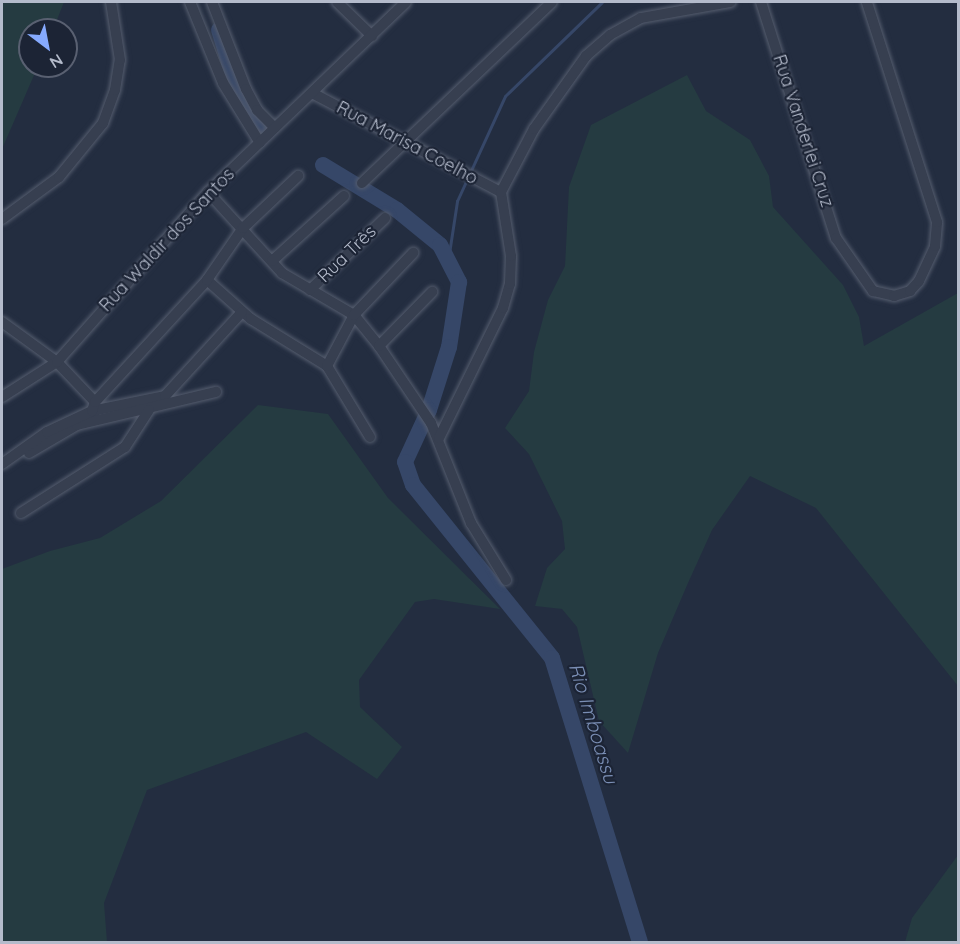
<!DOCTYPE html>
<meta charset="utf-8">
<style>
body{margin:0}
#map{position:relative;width:960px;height:944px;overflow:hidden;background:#232d40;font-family:Quicksand,sans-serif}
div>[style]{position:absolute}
.green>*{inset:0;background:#253b41}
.stream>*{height:3px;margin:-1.5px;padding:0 1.5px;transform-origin:1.5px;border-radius:1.5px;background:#364768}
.river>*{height:16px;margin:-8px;padding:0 8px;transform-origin:8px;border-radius:8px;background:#364768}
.roads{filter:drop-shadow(0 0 2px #555d6e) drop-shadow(0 0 2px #555d6e)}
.minor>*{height:10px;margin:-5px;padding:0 5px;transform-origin:5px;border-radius:5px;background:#373f50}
span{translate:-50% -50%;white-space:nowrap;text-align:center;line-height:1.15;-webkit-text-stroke:4.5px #1c2435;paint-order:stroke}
.street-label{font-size:18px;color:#b4bbcb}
.water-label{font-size:20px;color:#7a8eb4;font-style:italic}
.frame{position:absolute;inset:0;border:3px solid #b4bbcb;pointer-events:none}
.north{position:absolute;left:18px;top:18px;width:60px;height:60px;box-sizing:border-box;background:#1c2435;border:2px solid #596071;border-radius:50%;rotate:148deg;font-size:16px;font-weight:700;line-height:24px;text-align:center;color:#b4bbcb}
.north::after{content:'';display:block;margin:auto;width:21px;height:27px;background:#86aafe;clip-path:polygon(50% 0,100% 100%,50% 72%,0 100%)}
</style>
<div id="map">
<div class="green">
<i style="clip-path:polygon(2px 2px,64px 2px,53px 30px,30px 30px,30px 66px,38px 66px,2px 149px)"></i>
<i style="clip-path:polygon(687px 75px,706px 111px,750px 140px,769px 176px,773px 207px,843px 285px,859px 317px,864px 346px,958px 293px,958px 686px,816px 508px,750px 476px,712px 530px,688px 583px,658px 653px,628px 753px,599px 721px,577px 627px,562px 609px,535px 606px,547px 568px,565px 549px,562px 521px,529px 454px,505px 428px,529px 391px,534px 352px,548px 300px,565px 266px,569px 187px,591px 125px)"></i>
<i style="clip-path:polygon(258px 405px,328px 414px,388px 498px,500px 609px,434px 599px,415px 602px,359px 680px,360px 707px,402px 747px,377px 779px,306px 732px,147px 790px,104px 903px,107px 942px,2px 942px,2px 569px,50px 551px,100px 538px,161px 501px)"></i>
<i style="clip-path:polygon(958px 855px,958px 942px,905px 942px,912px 918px)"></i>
</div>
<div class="stream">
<i style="left:448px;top:260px;width:60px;rotate:-81.3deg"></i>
<i style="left:457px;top:201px;width:115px;rotate:-65.4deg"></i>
<i style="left:505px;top:96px;width:135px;rotate:-44.1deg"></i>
</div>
<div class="river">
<i style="left:219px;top:30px;width:41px;rotate:72.9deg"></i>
<i style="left:231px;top:69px;width:66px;rotate:63deg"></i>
<i style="left:323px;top:165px;width:87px;rotate:31.3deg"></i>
<i style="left:397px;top:210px;width:55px;rotate:39.1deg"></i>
<i style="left:440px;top:245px;width:42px;rotate:62.8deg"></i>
<i style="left:459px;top:282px;width:66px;rotate:98.7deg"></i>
<i style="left:449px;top:347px;width:66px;rotate:107.6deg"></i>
<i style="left:429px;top:410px;width:57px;rotate:114.8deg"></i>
<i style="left:405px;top:462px;width:24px;rotate:71deg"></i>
<i style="left:413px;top:485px;width:222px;rotate:51.2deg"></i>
<i style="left:552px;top:658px;width:297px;rotate:72.8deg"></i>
</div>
<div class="roads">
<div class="minor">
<i style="left:190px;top:2px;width:87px;rotate:67.8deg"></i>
<i style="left:223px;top:83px;width:70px;rotate:58.3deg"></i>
<i style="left:212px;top:2px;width:93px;rotate:68.7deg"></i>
<i style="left:246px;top:89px;width:24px;rotate:62deg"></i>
<i style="left:257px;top:110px;width:25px;rotate:45deg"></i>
<i style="left:337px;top:2px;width:49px;rotate:44.2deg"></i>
<i style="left:761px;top:2px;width:248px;rotate:72.4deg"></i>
<i style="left:836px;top:238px;width:65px;rotate:55.1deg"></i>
<i style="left:873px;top:291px;width:22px;rotate:13deg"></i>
<i style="left:894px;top:296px;width:17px;rotate:-17deg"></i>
<i style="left:910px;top:291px;width:13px;rotate:-48deg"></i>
<i style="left:919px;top:281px;width:38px;rotate:-65deg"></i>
<i style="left:935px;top:246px;width:24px;rotate:-85deg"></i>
<i style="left:937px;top:222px;width:231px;rotate:-107.7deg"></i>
<i style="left:314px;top:94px;width:211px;rotate:27.7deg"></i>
<i style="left:362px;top:183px;width:262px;rotate:-43.6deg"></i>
<i style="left:208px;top:192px;width:110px;rotate:47.6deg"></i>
<i style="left:282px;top:273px;width:83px;rotate:30.3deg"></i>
<i style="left:354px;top:315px;width:40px;rotate:51deg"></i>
<i style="left:379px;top:346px;width:93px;rotate:56deg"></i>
<i style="left:431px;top:423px;width:108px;rotate:68.2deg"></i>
<i style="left:471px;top:523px;width:67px;rotate:58.4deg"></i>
<i style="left:2px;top:219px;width:71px;rotate:-36.4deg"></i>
<i style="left:59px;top:177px;width:70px;rotate:-50.8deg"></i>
<i style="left:103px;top:123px;width:35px;rotate:-70deg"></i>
<i style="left:115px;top:90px;width:30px;rotate:-81deg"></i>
<i style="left:120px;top:60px;width:59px;rotate:-98.8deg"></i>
<i style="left:272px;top:261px;width:97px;rotate:-42.1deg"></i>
<i style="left:207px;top:280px;width:59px;rotate:41.6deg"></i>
<i style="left:251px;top:319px;width:89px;rotate:31.7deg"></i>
<i style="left:327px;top:366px;width:83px;rotate:58.8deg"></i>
<i style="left:310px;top:290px;width:104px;rotate:-43.8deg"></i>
<i style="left:2px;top:322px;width:68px;rotate:36deg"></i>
<i style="left:57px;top:362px;width:55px;rotate:46.5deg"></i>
<i style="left:379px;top:346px;width:76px;rotate:-45.5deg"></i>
<i style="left:327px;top:366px;width:58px;rotate:-62.1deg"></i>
<i style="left:354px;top:315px;width:86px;rotate:-46.4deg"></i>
<i style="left:2px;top:397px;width:65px;rotate:-32.5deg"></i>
<i style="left:57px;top:362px;width:227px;rotate:-48.4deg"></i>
<i style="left:208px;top:192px;width:274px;rotate:-43.8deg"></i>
<i style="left:95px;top:417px;width:7px;rotate:-117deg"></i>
<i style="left:92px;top:411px;width:75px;rotate:-11.6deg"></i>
<i style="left:165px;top:396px;width:114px;rotate:-47.5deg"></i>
<i style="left:439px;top:438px;width:145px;rotate:-63.8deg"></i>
<i style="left:503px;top:308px;width:25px;rotate:-74deg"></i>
<i style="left:510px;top:284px;width:28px;rotate:-88deg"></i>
<i style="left:511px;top:256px;width:65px;rotate:-98.9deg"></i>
<i style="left:501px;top:192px;width:71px;rotate:-62.4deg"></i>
<i style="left:534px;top:129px;width:90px;rotate:-54.5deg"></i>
<i style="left:586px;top:56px;width:32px;rotate:-41deg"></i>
<i style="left:610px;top:35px;width:35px;rotate:-29deg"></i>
<i style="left:641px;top:18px;width:91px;rotate:-10.1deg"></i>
<i style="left:29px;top:453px;width:56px;rotate:-30.3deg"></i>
<i style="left:77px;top:425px;width:143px;rotate:-13.4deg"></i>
<i style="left:2px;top:464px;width:55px;rotate:-35.4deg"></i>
<i style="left:47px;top:432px;width:50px;rotate:-25deg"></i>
<i style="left:92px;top:411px;width:9px;rotate:-72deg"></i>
<i style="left:95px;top:402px;width:166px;rotate:-47.4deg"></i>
<i style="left:207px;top:280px;width:63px;rotate:-55.3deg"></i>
<i style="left:243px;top:228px;width:76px;rotate:-43.4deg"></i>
<i style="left:21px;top:513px;width:123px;rotate:-32.4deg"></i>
<i style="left:125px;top:447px;width:44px;rotate:-57deg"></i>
</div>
</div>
<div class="street-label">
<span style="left:803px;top:131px;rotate:72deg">Rua Vanderlei Cruz</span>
<span style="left:407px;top:143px;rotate:28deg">Rua Marisa Coelho</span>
<span style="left:167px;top:240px;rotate:-47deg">Rua Waldir dos Santos</span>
<span style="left:347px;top:254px;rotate:-44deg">Rua Três</span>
</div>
<div class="water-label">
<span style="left:594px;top:723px;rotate:73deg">Rio Imboassu</span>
</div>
<div class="frame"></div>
<div class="north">N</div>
</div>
